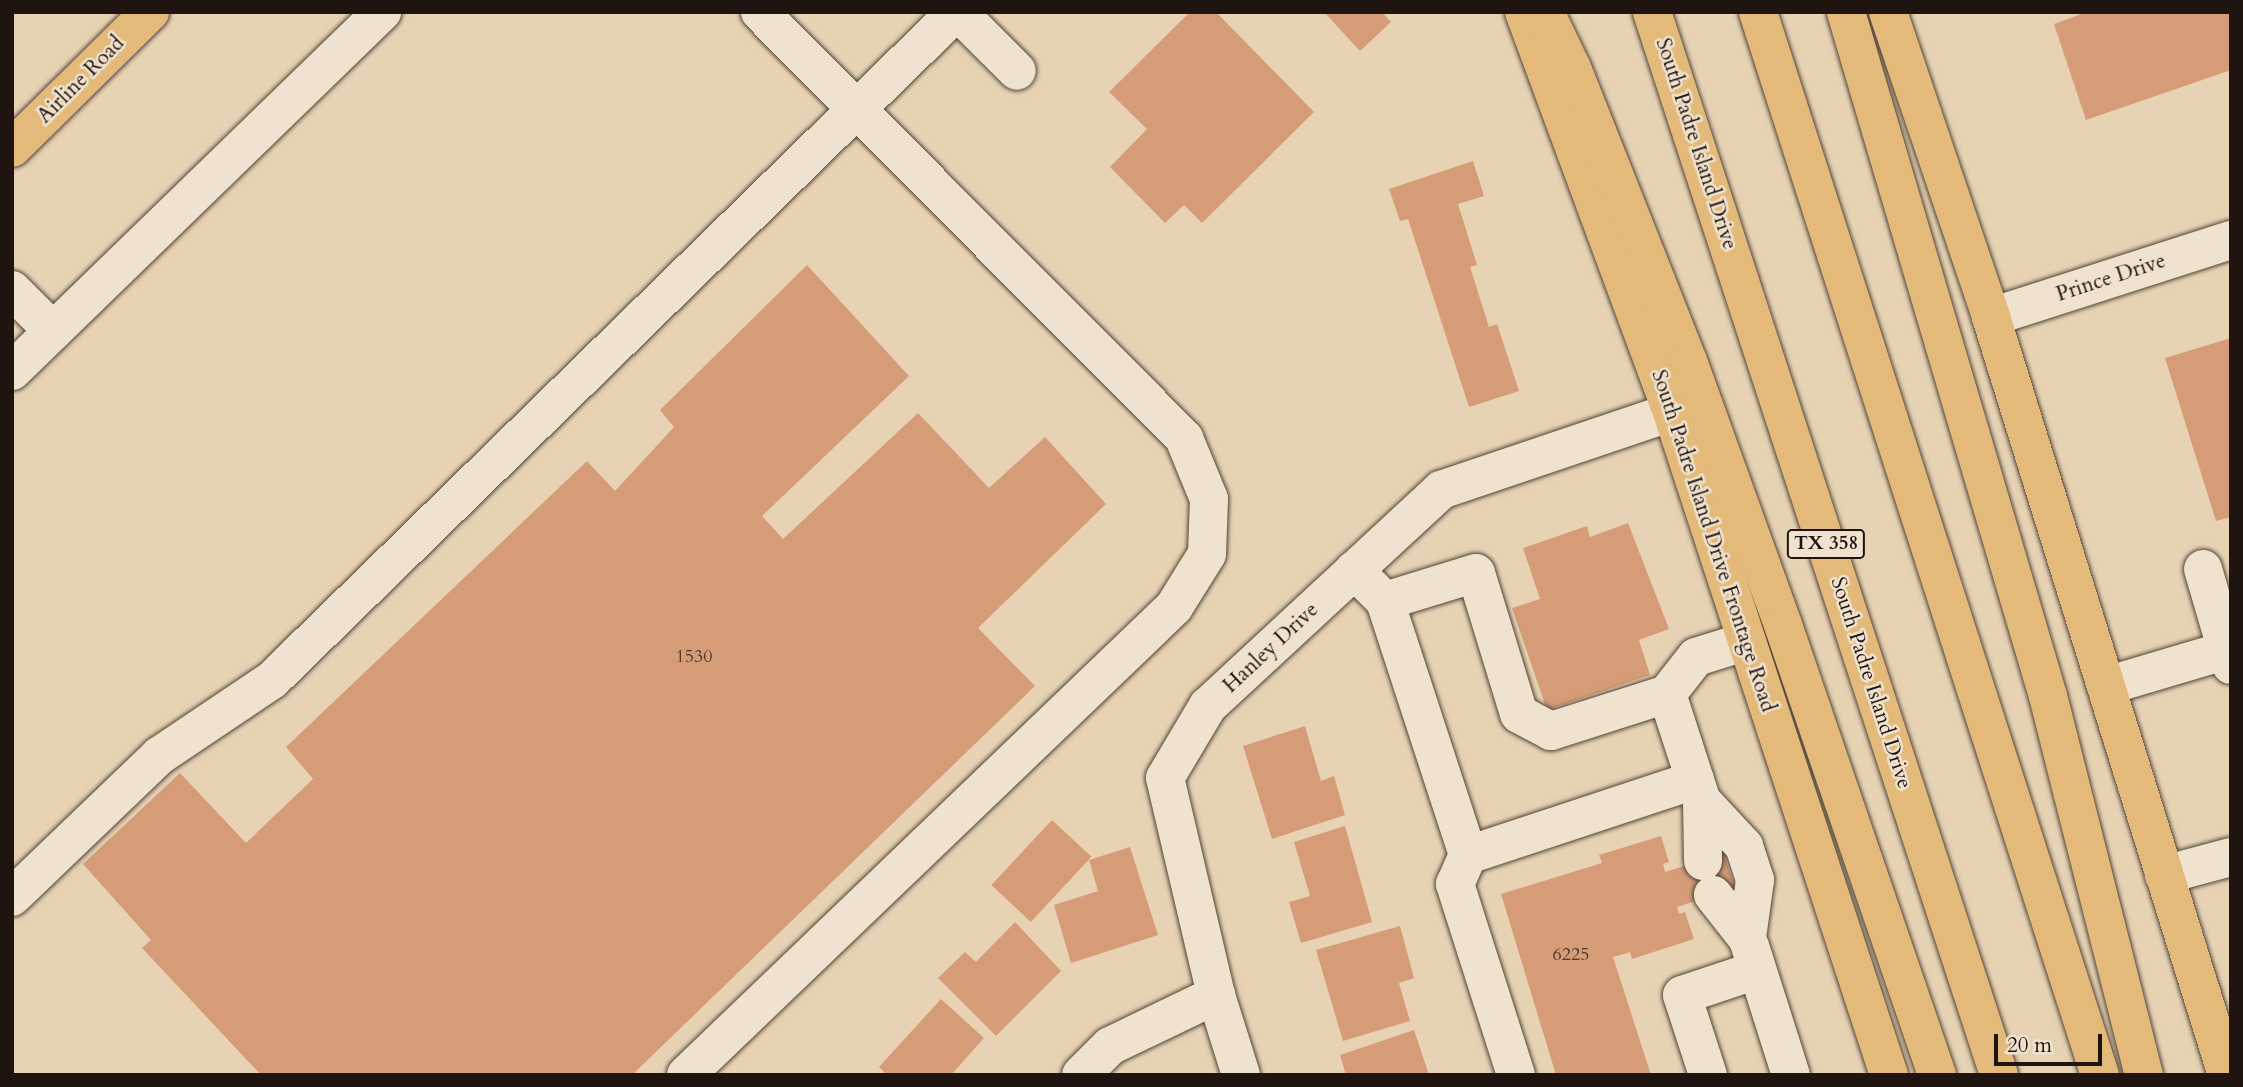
<!DOCTYPE html>
<style>
body{margin:0}
#map{position:relative;width:2243px;height:1087px;overflow:hidden;background:#e7d3b4;font-family:Cardo,serif}
div>[style]{position:absolute}
.building>*{inset:0;background:#d59c77;transform-origin:0 0}
.roads{filter:drop-shadow(0 0 2px #524439) drop-shadow(0 0 2px #524439)}
.minor>*{height:38px;margin:-19px;padding:0 19px;transform-origin:19px;border-radius:19px;background:#efe2ce}
.major>*{height:38px;margin:-19px;padding:0 19px;transform-origin:19px;border-radius:19px;background:#e4ba7a}
.highway>*{height:38px;margin:-19px;padding:0 19px;transform-origin:19px;border-radius:19px;background:#e4ba7a}
span{translate:-50% -50%;white-space:nowrap;text-align:center;line-height:1.15;-webkit-text-stroke:5px #efe2ce;paint-order:stroke}
.number-label{font-size:18px;color:#4d362a}
.number-label span{-webkit-text-stroke-width:0}
.shield-label span{padding:2px 5px;background:#efe2ce;border:2px solid;border-radius:5px;-webkit-text-stroke-width:0}
.shield-label{font-size:19px;color:#201410;font-weight:700}
.street-label{font-size:21px;color:#201410}
.frame{position:absolute;inset:0;border:14px solid #201410;pointer-events:none}
.scale{position:absolute;left:1994px;top:1034px;width:108px;height:32px;box-sizing:border-box;border:4px solid #201410;border-top:0;padding-left:9px;font-size:21px;line-height:24px;white-space:nowrap;color:#201410;-webkit-text-stroke:5px #efe2ce;paint-order:stroke}
</style>
<div id="map">
<div class="building">
<i style="clip-path:polygon(1190px 12px,1216px 12px,1314px 112px,1202px 223px,1184px 205px,1165px 223px,1110px 167px,1147px 129px,1109px 92px)"></i>
<i style="clip-path:polygon(1324px 12px,1382px 12px,1391px 22px,1360px 51px)"></i>
<i style="clip-path:polygon(2087px 12px,2231px 12px,2231px 70px,2086px 120px,2054px 24px)"></i>
<i style="clip-path:polygon(1473px 161px,1484px 196px,1458px 204px,1477px 265px,1470px 267px,1489px 327px,1497px 324px,1519px 391px,1469px 407px,1408px 219px,1400px 221px,1389px 189px)"></i>
<i style="clip-path:polygon(807px 265px,909px 376px,762px 516px,783px 539px,918px 413px,989px 488px,1045px 437px,1106px 504px,978px 628px,1035px 686px,632px 1075px,261px 1075px,142px 948px,151px 940px,83px 864px,180px 773px,246px 843px,313px 779px,286px 747px,587px 461px,615px 491px,674px 427px,660px 410px)"></i>
<i style="clip-path:polygon(2231px 338px,2231px 517px,2216px 521px,2165px 358px)"></i>
<i style="clip-path:polygon(1628px 523px,1669px 629px,1639px 640px,1650px 675px,1547px 710px,1512px 608px,1540px 599px,1523px 548px,1587px 526px,1590px 537px)"></i>
<i style="clip-path:polygon(1305px 726px,1321px 781px,1334px 776px,1345px 815px,1272px 839px,1243px 746px)"></i>
<i style="left:1052px;top:820px;width:54px;height:89px;rotate:43deg"></i>
<i style="clip-path:polygon(1345px 826px,1372px 922px,1301px 943px,1289px 902px,1310px 896px,1294px 842px)"></i>
<i style="clip-path:polygon(1661px 836px,1669px 862px,1663px 864px,1665px 872px,1724px 854px,1735px 888px,1677px 907px,1679px 914px,1685px 912px,1694px 939px,1632px 959px,1630px 952px,1613px 957px,1651px 1075px,1556px 1075px,1501px 894px,1602px 863px,1599px 855px)"></i>
<i style="clip-path:polygon(1130px 847px,1158px 935px,1071px 963px,1054px 905px,1098px 891px,1089px 860px)"></i>
<i style="clip-path:polygon(1015px 922px,1061px 971px,996px 1036px,938px 978px,965px 952px,976px 962px)"></i>
<i style="clip-path:polygon(1400px 926px,1414px 978px,1399px 983px,1410px 1021px,1343px 1041px,1316px 950px)"></i>
<i style="clip-path:polygon(941px 999px,984px 1038px,951px 1075px,887px 1075px,879px 1067px)"></i>
<i style="clip-path:polygon(1414px 1030px,1429px 1075px,1346px 1075px,1340px 1055px)"></i>
</div>
<div class="roads">
<div class="minor">
<i style="left:958px;top:12px;width:83px;rotate:45deg"></i>
<i style="left:12px;top:290px;width:58px;rotate:45deg"></i>
<i style="left:1991px;top:317px;width:252px;rotate:-17.8deg"></i>
<i style="left:12px;top:371px;width:516px;rotate:-44.14deg"></i>
<i style="left:2203px;top:569px;width:100px;rotate:73.7deg"></i>
<i style="left:1354px;top:570px;width:44px;rotate:45deg"></i>
<i style="left:1385px;top:601px;width:267px;rotate:71.9deg"></i>
<i style="left:1468px;top:855px;width:239px;rotate:-18.3deg"></i>
<i style="left:1695px;top:780px;width:90px;rotate:-108deg"></i>
<i style="left:1667px;top:694px;width:122px;rotate:162.3deg"></i>
<i style="left:1551px;top:731px;width:36px;rotate:-152deg"></i>
<i style="left:1519px;top:714px;width:147px;rotate:-107deg"></i>
<i style="left:1476px;top:573px;width:95px;rotate:162.9deg"></i>
<i style="left:2106px;top:686px;width:130px;rotate:-16.5deg"></i>
<i style="left:1667px;top:694px;width:47px;rotate:-51.9deg"></i>
<i style="left:1696px;top:657px;width:53px;rotate:-17.4deg"></i>
<i style="left:1695px;top:780px;width:22px;rotate:72deg"></i>
<i style="left:1702px;top:801px;width:62px;rotate:47deg"></i>
<i style="left:1744px;top:846px;width:36px;rotate:72deg"></i>
<i style="left:1755px;top:880px;width:59px;rotate:97.9deg"></i>
<i style="left:1747px;top:938px;width:55px;rotate:-128.3deg"></i>
<i style="left:1702px;top:801px;width:60px;rotate:89deg"></i>
<i style="left:1468px;top:855px;width:32px;rotate:114deg"></i>
<i style="left:1455px;top:884px;width:201px;rotate:72.3deg"></i>
<i style="left:2164px;top:875px;width:69px;rotate:-15deg"></i>
<i style="left:12px;top:897px;width:204px;rotate:-43.8deg"></i>
<i style="left:159px;top:756px;width:136px;rotate:-33.9deg"></i>
<i style="left:272px;top:680px;width:956px;rotate:-44.32deg"></i>
<i style="left:1750px;top:946px;width:135px;rotate:72.4deg"></i>
<i style="left:686px;top:1075px;width:676px;rotate:-43.8deg"></i>
<i style="left:1174px;top:607px;width:62px;rotate:-58.1deg"></i>
<i style="left:1207px;top:554px;width:55px;rotate:-87.9deg"></i>
<i style="left:1209px;top:499px;width:66px;rotate:-112.3deg"></i>
<i style="left:1184px;top:438px;width:601px;rotate:-134.87deg"></i>
<i style="left:1081px;top:1075px;width:41px;rotate:-45deg"></i>
<i style="left:1110px;top:1046px;width:118px;rotate:-25.7deg"></i>
<i style="left:1241px;top:1075px;width:84px;rotate:-107.4deg"></i>
<i style="left:1216px;top:995px;width:223px;rotate:-103.2deg"></i>
<i style="left:1165px;top:778px;width:84px;rotate:-59.2deg"></i>
<i style="left:1208px;top:706px;width:318px;rotate:-42.8deg"></i>
<i style="left:1441px;top:490px;width:244px;rotate:-18.7deg"></i>
<i style="left:1708px;top:1075px;width:84px;rotate:-108deg"></i>
<i style="left:1682px;top:995px;width:79px;rotate:-18.4deg"></i>
</div>
<div class="major">
<i style="left:1524px;top:12px;width:427px;rotate:69.7deg"></i>
<i style="left:1672px;top:412px;width:698px;rotate:71.88deg"></i>
<i style="left:1888px;top:12px;width:322px;rotate:71.3deg"></i>
<i style="left:1991px;top:317px;width:794px;rotate:72.71deg"></i>
<i style="left:12px;top:148px;width:194px;rotate:-44.6deg"></i>
</div>
<div class="highway">
<i style="left:1545px;top:12px;width:62px;rotate:64.3deg"></i>
<i style="left:1572px;top:68px;width:315px;rotate:68.4deg"></i>
<i style="left:1688px;top:361px;width:281px;rotate:70.2deg"></i>
<i style="left:1783px;top:625px;width:476px;rotate:71.1deg"></i>
<i style="left:1652px;top:12px;width:1118px;rotate:71.92deg"></i>
<i style="left:1758px;top:12px;width:1117px;rotate:72.17deg"></i>
<i style="left:1846px;top:12px;width:713px;rotate:73.55deg"></i>
<i style="left:2048px;top:696px;width:391px;rotate:75.8deg"></i>
</div>
</div>
<div class="number-label">
<span style="left:694px;top:657px">1530</span>
<span style="left:1571px;top:955px">6225</span>
</div>
<div class="shield-label">
<span style="left:1826px;top:544px">TX 358</span>
</div>
<div class="street-label">
<span style="left:81px;top:80px;rotate:-45deg">Airline Road</span>
<span style="left:1696px;top:144px;rotate:72deg">South Padre Island Drive</span>
<span style="left:2111px;top:278px;rotate:-18deg">Prince Drive</span>
<span style="left:1713px;top:541px;rotate:72deg">South Padre Island Drive Frontage Road</span>
<span style="left:1271px;top:648px;rotate:-43deg">Hanley Drive</span>
<span style="left:1871px;top:683px;rotate:72deg">South Padre Island Drive</span>
</div>
<div class="frame"></div>
<div class="scale">20 m</div>
</div>
